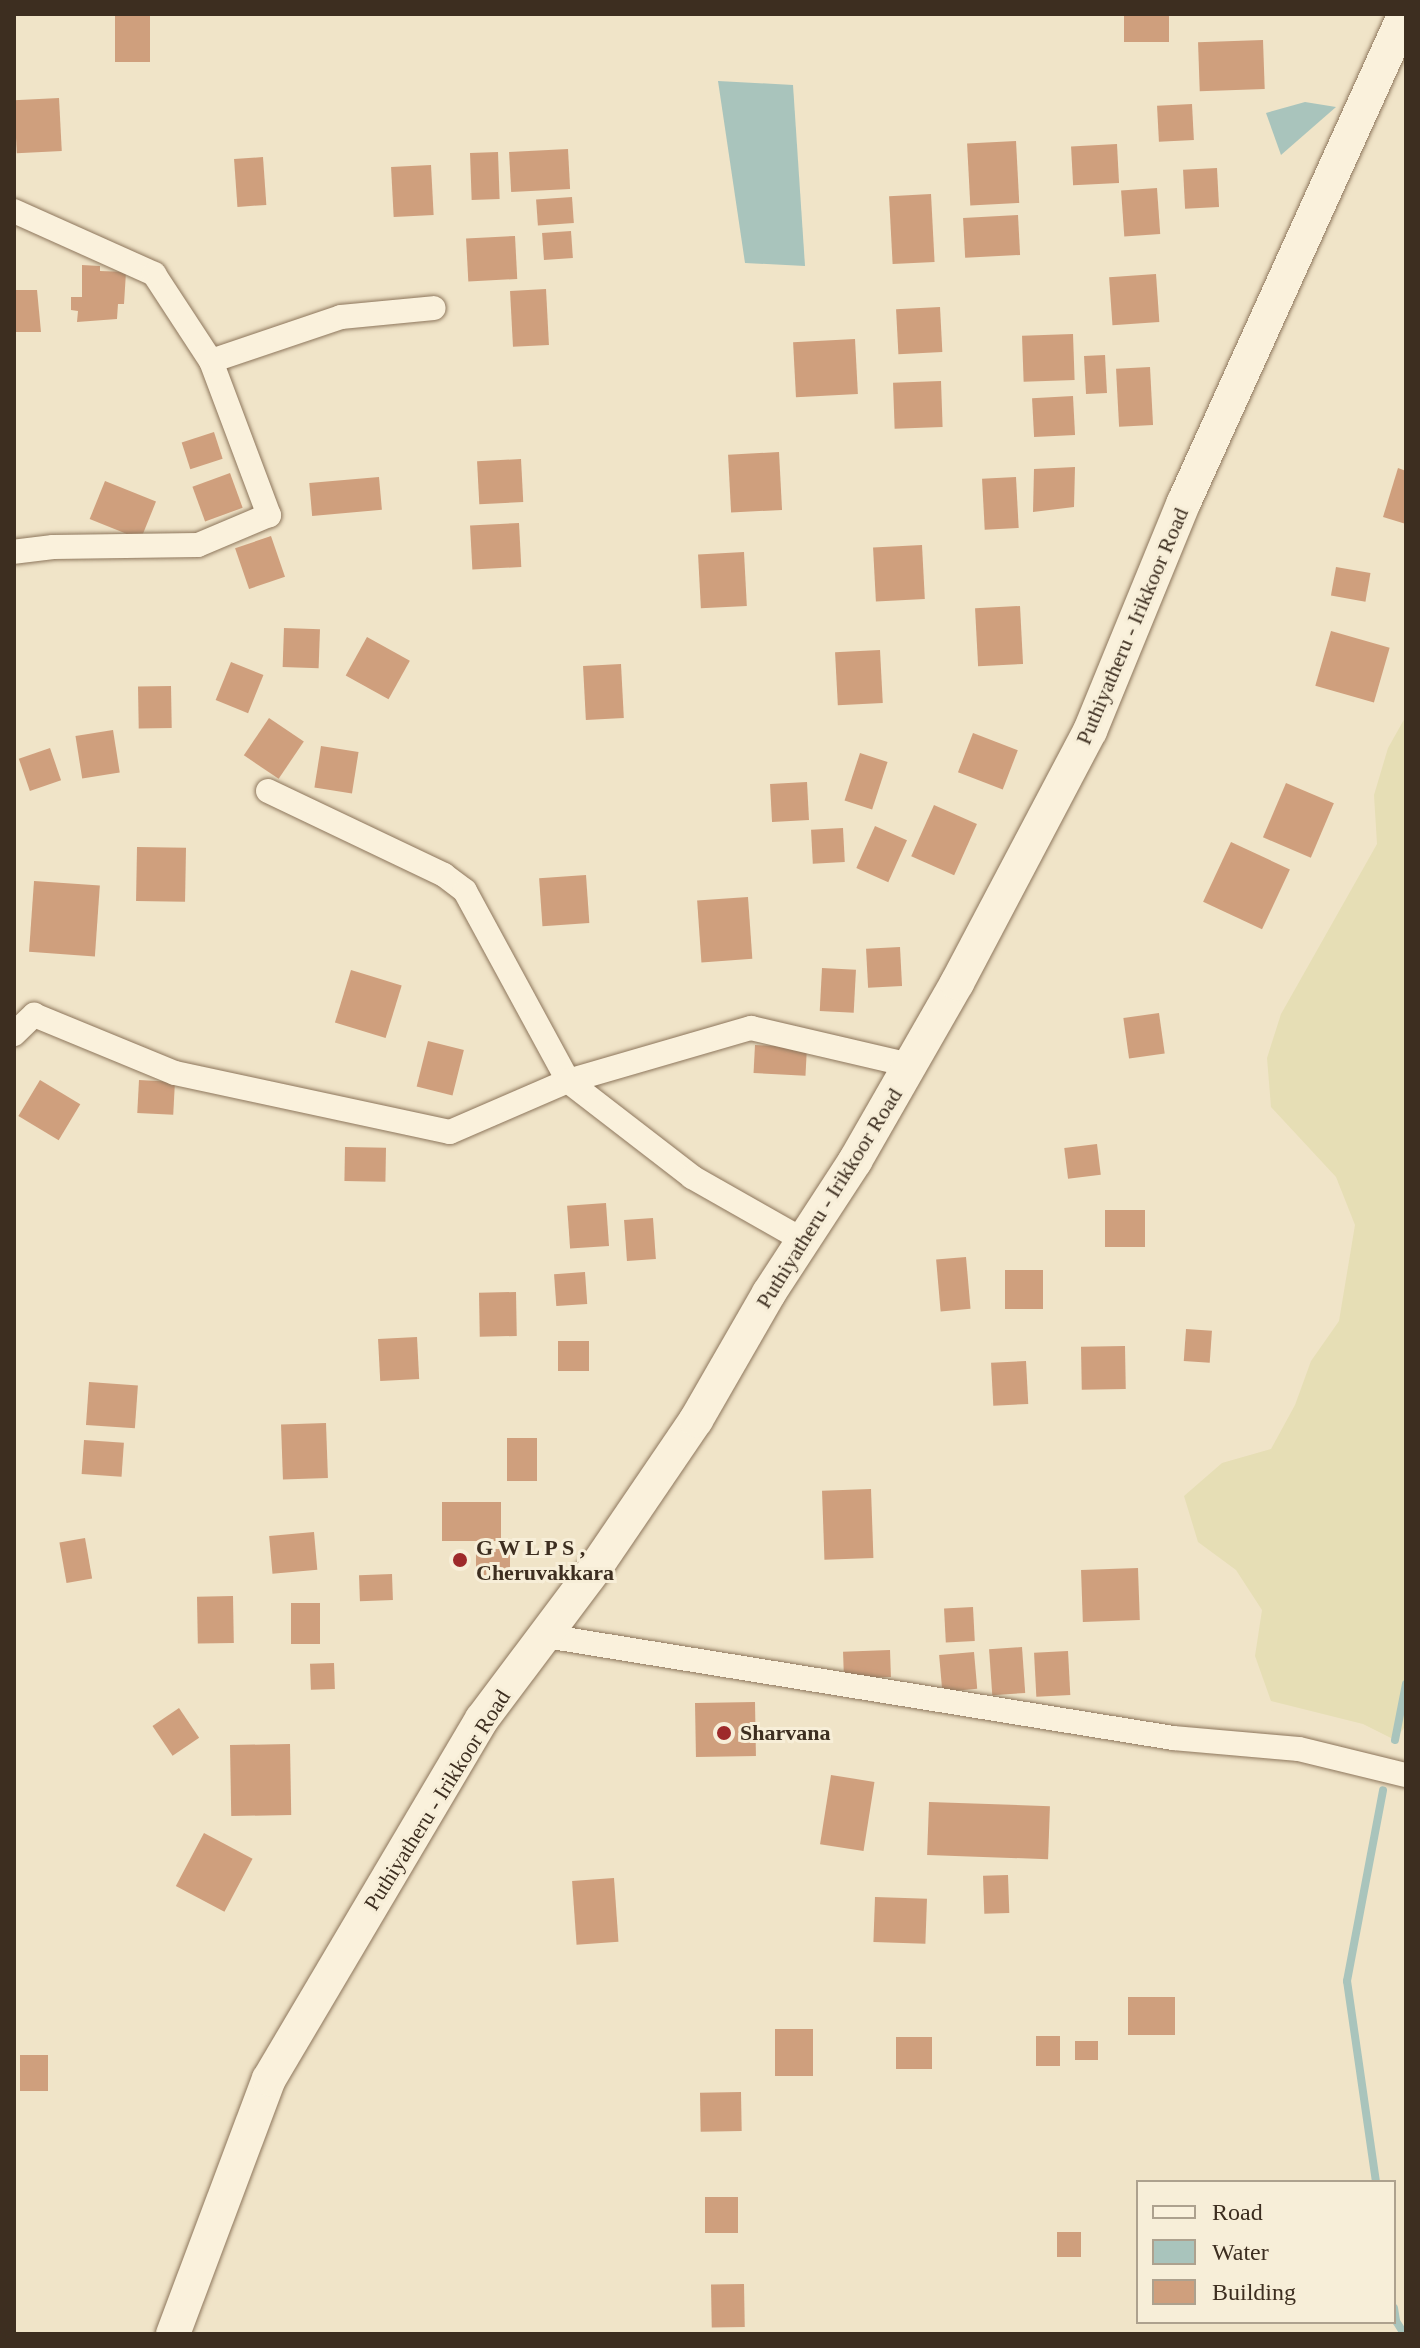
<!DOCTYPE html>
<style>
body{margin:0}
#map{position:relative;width:1420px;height:2348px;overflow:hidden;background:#f0e4c8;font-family:Georgia,serif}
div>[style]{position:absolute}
.farmland>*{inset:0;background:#e6deb5}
.water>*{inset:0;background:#a9c4bc}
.stream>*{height:8px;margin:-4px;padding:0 4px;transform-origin:4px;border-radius:4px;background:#a9c4bc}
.building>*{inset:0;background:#cf9f7d;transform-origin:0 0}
.roads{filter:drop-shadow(0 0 2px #8d765c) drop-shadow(0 0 2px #8d765c)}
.street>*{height:24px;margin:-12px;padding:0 12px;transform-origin:12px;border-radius:12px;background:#faf1dc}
.secondary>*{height:34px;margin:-17px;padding:0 17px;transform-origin:17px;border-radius:17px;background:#faf1dc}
.dots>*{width:22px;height:22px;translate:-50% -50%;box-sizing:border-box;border:4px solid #f7eed8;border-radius:50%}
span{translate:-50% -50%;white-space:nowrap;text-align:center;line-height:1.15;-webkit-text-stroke:6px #f7eed8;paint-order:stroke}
.street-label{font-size:22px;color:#3d2e20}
.poi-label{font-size:22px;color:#3d2e20;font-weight:700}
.left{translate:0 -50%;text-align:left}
.frame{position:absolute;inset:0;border:16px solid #3d2e20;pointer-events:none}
.legend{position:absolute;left:1136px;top:2180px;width:260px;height:144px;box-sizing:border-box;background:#f7eed8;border:2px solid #ada18e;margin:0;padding:10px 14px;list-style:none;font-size:24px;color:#3d2e20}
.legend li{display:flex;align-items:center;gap:16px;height:40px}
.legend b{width:40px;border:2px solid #ada18e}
</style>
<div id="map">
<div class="farmland">
<i style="clip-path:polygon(1406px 716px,1406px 1725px,1395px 1740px,1363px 1724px,1271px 1701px,1255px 1656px,1262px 1610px,1236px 1570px,1198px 1542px,1184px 1496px,1222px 1463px,1271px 1449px,1295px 1405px,1311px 1361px,1339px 1321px,1355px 1225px,1336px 1177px,1271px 1107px,1267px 1058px,1281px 1014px,1377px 844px,1374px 795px,1388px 748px)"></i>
</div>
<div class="water">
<i style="clip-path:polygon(718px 81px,793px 85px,805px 266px,745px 263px)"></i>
<i style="clip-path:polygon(1305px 102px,1336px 107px,1281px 155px,1266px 113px)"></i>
</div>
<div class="stream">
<i style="left:1395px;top:1740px;width:57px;rotate:-78.9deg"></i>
<i style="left:1376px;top:2182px;width:203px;rotate:-98.2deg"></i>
<i style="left:1347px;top:1981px;width:194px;rotate:-79.3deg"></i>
<i style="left:1394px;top:2308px;width:13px;rotate:81deg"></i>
<i style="left:1396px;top:2321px;width:15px;rotate:58deg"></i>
</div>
<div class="building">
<i style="left:115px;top:14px;width:35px;height:48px"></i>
<i style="left:1124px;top:14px;width:45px;height:28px"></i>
<i style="left:1263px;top:40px;width:49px;height:65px;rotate:88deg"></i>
<i style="left:59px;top:98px;width:53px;height:45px;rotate:87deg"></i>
<i style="left:1192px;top:104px;width:36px;height:35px;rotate:87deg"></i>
<i style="left:1016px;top:141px;width:62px;height:49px;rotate:87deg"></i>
<i style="left:1117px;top:144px;width:39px;height:46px;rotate:87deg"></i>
<i style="left:568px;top:149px;width:40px;height:59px;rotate:87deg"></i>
<i style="left:498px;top:152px;width:47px;height:28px;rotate:88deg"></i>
<i style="left:263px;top:157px;width:48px;height:29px;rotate:86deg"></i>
<i style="left:431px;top:165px;width:50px;height:40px;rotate:87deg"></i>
<i style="left:1217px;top:168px;width:39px;height:34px;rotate:87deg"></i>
<i style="left:1157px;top:188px;width:46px;height:36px;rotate:86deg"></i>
<i style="left:931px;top:194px;width:68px;height:42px;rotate:87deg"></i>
<i style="left:572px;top:197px;width:26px;height:36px;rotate:86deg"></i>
<i style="left:1018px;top:215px;width:40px;height:55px;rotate:87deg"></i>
<i style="left:571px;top:231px;width:27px;height:29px;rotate:86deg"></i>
<i style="left:515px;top:236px;width:43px;height:49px;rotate:87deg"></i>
<i style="clip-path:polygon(82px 265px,100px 266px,100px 271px,126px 272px,124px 304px,118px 304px,117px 319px,77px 322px,78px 311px,71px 310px,71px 297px,82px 297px)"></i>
<i style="left:1156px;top:274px;width:48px;height:47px;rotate:86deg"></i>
<i style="left:546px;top:289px;width:56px;height:36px;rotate:87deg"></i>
<i style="clip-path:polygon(14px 290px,37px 290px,41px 332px,14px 332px)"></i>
<i style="left:940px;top:307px;width:45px;height:44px;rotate:87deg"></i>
<i style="left:1073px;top:334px;width:46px;height:51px;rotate:88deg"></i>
<i style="left:855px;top:339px;width:55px;height:62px;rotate:87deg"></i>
<i style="left:1105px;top:355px;width:38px;height:21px;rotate:87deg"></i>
<i style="left:1150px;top:367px;width:58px;height:34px;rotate:87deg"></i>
<i style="left:941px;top:381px;width:46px;height:48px;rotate:88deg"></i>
<i style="left:1073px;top:396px;width:39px;height:41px;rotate:87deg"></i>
<i style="left:214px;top:432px;width:28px;height:34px;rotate:72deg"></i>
<i style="left:779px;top:452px;width:58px;height:51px;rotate:87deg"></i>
<i style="left:521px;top:459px;width:43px;height:44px;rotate:87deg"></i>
<i style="clip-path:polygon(1075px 467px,1074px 507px,1033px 512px,1034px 469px)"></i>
<i style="clip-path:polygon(1398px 468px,1406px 471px,1406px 524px,1383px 517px)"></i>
<i style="left:230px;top:473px;width:37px;height:40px;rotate:70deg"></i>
<i style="left:379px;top:477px;width:33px;height:70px;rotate:85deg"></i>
<i style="left:1016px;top:477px;width:51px;height:34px;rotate:87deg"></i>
<i style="left:105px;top:481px;width:55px;height:41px;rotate:22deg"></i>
<i style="left:519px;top:523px;width:44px;height:49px;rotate:87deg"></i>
<i style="left:271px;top:536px;width:43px;height:38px;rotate:71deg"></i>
<i style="left:922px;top:545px;width:54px;height:49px;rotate:87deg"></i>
<i style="left:744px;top:552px;width:54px;height:46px;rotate:87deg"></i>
<i style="left:1336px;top:567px;width:35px;height:29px;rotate:10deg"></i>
<i style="left:1020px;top:606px;width:58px;height:45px;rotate:87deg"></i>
<i style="left:284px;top:628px;width:36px;height:39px;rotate:2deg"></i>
<i style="left:1331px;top:631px;width:61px;height:57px;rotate:16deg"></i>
<i style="left:367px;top:637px;width:49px;height:44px;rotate:29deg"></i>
<i style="left:880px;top:650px;width:53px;height:45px;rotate:87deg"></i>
<i style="left:231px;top:662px;width:35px;height:41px;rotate:22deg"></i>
<i style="left:621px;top:664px;width:54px;height:38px;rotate:87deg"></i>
<i style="left:171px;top:686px;width:42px;height:33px;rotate:89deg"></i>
<i style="left:269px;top:718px;width:42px;height:45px;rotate:34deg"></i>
<i style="left:113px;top:730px;width:43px;height:38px;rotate:81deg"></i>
<i style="left:973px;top:733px;width:48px;height:42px;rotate:21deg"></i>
<i style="left:321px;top:746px;width:38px;height:42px;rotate:9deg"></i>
<i style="left:50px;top:748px;width:34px;height:33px;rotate:71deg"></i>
<i style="left:860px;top:753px;width:29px;height:50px;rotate:18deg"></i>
<i style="left:807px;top:782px;width:38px;height:37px;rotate:87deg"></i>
<i style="left:1286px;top:783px;width:52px;height:59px;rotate:23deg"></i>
<i style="left:934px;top:805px;width:47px;height:56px;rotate:24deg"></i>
<i style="left:875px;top:826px;width:35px;height:46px;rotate:24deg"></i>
<i style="left:843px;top:828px;width:34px;height:32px;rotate:87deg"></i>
<i style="left:1231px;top:842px;width:65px;height:66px;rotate:25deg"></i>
<i style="left:137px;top:847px;width:49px;height:54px;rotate:1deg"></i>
<i style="left:586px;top:875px;width:48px;height:47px;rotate:86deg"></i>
<i style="left:34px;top:881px;width:66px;height:71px;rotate:4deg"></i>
<i style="left:748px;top:897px;width:62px;height:51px;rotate:86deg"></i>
<i style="left:900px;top:947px;width:39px;height:34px;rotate:87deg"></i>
<i style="left:822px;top:968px;width:34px;height:43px;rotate:3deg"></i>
<i style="left:351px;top:970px;width:53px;height:55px;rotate:17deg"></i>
<i style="left:1159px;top:1013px;width:41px;height:36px;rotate:82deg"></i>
<i style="left:428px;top:1041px;width:37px;height:47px;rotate:14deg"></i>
<i style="left:755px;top:1045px;width:52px;height:28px;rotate:3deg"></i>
<i style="left:40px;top:1080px;width:47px;height:42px;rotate:31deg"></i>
<i style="left:139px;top:1080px;width:36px;height:33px;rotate:3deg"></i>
<i style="left:1097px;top:1144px;width:31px;height:33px;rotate:83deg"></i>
<i style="left:345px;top:1147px;width:41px;height:34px;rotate:1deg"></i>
<i style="left:606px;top:1203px;width:43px;height:39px;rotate:86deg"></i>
<i style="left:1105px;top:1210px;width:40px;height:37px"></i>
<i style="left:653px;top:1218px;width:41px;height:29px;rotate:86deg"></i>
<i style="left:966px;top:1257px;width:52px;height:30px;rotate:85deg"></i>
<i style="left:1005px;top:1270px;width:38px;height:39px"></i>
<i style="left:585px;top:1272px;width:32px;height:31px;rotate:86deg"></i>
<i style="left:516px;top:1292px;width:44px;height:37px;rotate:89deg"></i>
<i style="left:1186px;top:1329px;width:26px;height:32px;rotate:4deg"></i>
<i style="left:417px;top:1337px;width:42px;height:39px;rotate:87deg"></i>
<i style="left:558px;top:1341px;width:31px;height:30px"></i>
<i style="left:1125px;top:1346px;width:43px;height:44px;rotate:89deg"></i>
<i style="left:1026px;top:1361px;width:43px;height:35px;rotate:87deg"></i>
<i style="left:89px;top:1382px;width:49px;height:43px;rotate:4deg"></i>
<i style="left:326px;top:1423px;width:55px;height:45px;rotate:88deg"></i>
<i style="left:507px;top:1438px;width:30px;height:43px"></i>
<i style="left:84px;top:1440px;width:40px;height:34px;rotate:4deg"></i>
<i style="left:871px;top:1489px;width:69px;height:49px;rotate:88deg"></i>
<i style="left:501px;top:1502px;width:39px;height:59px;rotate:90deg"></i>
<i style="left:314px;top:1532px;width:38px;height:45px;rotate:85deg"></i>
<i style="left:85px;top:1538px;width:41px;height:26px;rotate:80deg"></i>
<i style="left:476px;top:1549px;width:34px;height:26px"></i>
<i style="left:1138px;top:1568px;width:52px;height:57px;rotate:88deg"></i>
<i style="left:392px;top:1574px;width:26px;height:33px;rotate:88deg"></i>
<i style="left:233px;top:1596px;width:47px;height:36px;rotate:89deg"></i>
<i style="left:291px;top:1603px;width:29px;height:41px"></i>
<i style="left:973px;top:1607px;width:34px;height:29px;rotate:87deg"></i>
<i style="left:1022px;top:1647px;width:46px;height:33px;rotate:86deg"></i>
<i style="left:890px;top:1650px;width:27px;height:47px;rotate:88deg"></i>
<i style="left:1068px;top:1651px;width:44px;height:34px;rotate:87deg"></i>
<i style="left:974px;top:1652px;width:37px;height:35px;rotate:85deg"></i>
<i style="left:334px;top:1663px;width:26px;height:24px;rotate:88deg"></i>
<i style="left:755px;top:1702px;width:54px;height:60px;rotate:89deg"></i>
<i style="left:179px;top:1708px;width:36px;height:32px;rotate:56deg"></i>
<i style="left:290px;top:1744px;width:71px;height:60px;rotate:89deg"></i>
<i style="left:831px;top:1775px;width:44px;height:70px;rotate:9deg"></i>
<i style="left:929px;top:1802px;width:121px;height:53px;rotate:2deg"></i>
<i style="left:204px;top:1833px;width:55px;height:60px;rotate:28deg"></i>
<i style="left:1008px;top:1875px;width:38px;height:25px;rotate:88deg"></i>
<i style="left:614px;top:1878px;width:64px;height:42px;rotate:86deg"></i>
<i style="left:875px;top:1897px;width:52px;height:45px;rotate:2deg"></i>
<i style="left:1128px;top:1997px;width:47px;height:38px"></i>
<i style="left:775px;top:2029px;width:38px;height:47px"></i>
<i style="left:1060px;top:2036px;width:30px;height:24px;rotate:90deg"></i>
<i style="left:932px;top:2037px;width:32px;height:36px;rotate:90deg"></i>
<i style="left:1098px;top:2041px;width:19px;height:23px;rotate:90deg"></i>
<i style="left:20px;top:2055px;width:28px;height:36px"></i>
<i style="left:741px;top:2092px;width:39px;height:41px;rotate:89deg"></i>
<i style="left:705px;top:2197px;width:33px;height:36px"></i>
<i style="left:1057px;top:2232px;width:24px;height:25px"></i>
<i style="left:744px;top:2284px;width:43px;height:33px;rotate:89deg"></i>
</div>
<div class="roads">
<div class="street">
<i style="left:14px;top:211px;width:154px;rotate:24.2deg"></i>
<i style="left:154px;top:274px;width:104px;rotate:56.8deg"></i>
<i style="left:211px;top:361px;width:165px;rotate:69.4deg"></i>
<i style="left:269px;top:515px;width:77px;rotate:157.1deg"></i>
<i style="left:198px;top:545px;width:145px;rotate:179.2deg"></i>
<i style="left:53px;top:547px;width:39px;rotate:173deg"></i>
<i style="left:211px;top:361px;width:137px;rotate:-18.7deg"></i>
<i style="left:341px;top:317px;width:93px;rotate:-5.5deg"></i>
<i style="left:268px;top:791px;width:195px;rotate:25.5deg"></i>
<i style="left:444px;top:875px;width:26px;rotate:37deg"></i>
<i style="left:465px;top:891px;width:216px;rotate:61.5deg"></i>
<i style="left:568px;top:1081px;width:157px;rotate:37.7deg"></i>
<i style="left:692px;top:1177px;width:128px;rotate:29.6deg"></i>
<i style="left:14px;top:1034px;width:28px;rotate:-44deg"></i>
<i style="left:34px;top:1015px;width:152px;rotate:22.4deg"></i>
<i style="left:175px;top:1073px;width:281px;rotate:12.1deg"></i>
<i style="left:450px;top:1132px;width:129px;rotate:-23.4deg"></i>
<i style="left:568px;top:1081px;width:191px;rotate:-16.2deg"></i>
<i style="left:751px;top:1028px;width:163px;rotate:13.1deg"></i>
<i style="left:546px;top:1636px;width:635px;rotate:9.24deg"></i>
<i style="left:1173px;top:1738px;width:126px;rotate:5deg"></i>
<i style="left:1299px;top:1749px;width:110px;rotate:13.7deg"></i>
</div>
<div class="secondary">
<i style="left:173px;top:2334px;width:272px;rotate:-69.4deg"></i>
<i style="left:269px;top:2079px;width:418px;rotate:-59.4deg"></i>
<i style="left:482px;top:1719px;width:190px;rotate:-53.1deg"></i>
<i style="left:596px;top:1567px;width:178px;rotate:-55.8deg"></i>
<i style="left:696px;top:1420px;width:146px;rotate:-60.1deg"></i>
<i style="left:769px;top:1293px;width:158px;rotate:-56.9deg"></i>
<i style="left:855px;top:1161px;width:205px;rotate:-60.2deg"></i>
<i style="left:957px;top:983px;width:285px;rotate:-62.2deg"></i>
<i style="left:1090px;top:731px;width:248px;rotate:-67.7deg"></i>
<i style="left:1184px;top:502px;width:536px;rotate:-65.64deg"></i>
</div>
</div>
<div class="dots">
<i style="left:460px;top:1560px;background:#9e2a2b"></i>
<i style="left:724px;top:1733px;background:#9e2a2b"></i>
</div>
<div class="street-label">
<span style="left:1132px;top:626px;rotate:-67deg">Puthiyatheru - Irikkoor Road</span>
<span style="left:829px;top:1198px;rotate:-58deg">Puthiyatheru - Irikkoor Road</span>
<span style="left:437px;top:1800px;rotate:-58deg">Puthiyatheru - Irikkoor Road</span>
</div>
<div class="poi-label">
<span class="left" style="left:476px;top:1560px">G W L P S ,<br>Cheruvakkara</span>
<span class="left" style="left:740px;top:1733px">Sharvana</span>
</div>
<div class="frame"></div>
<ul class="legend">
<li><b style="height:10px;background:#faf1dc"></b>Road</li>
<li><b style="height:22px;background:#a9c4bc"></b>Water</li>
<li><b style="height:22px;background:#cf9f7d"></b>Building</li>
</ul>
</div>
